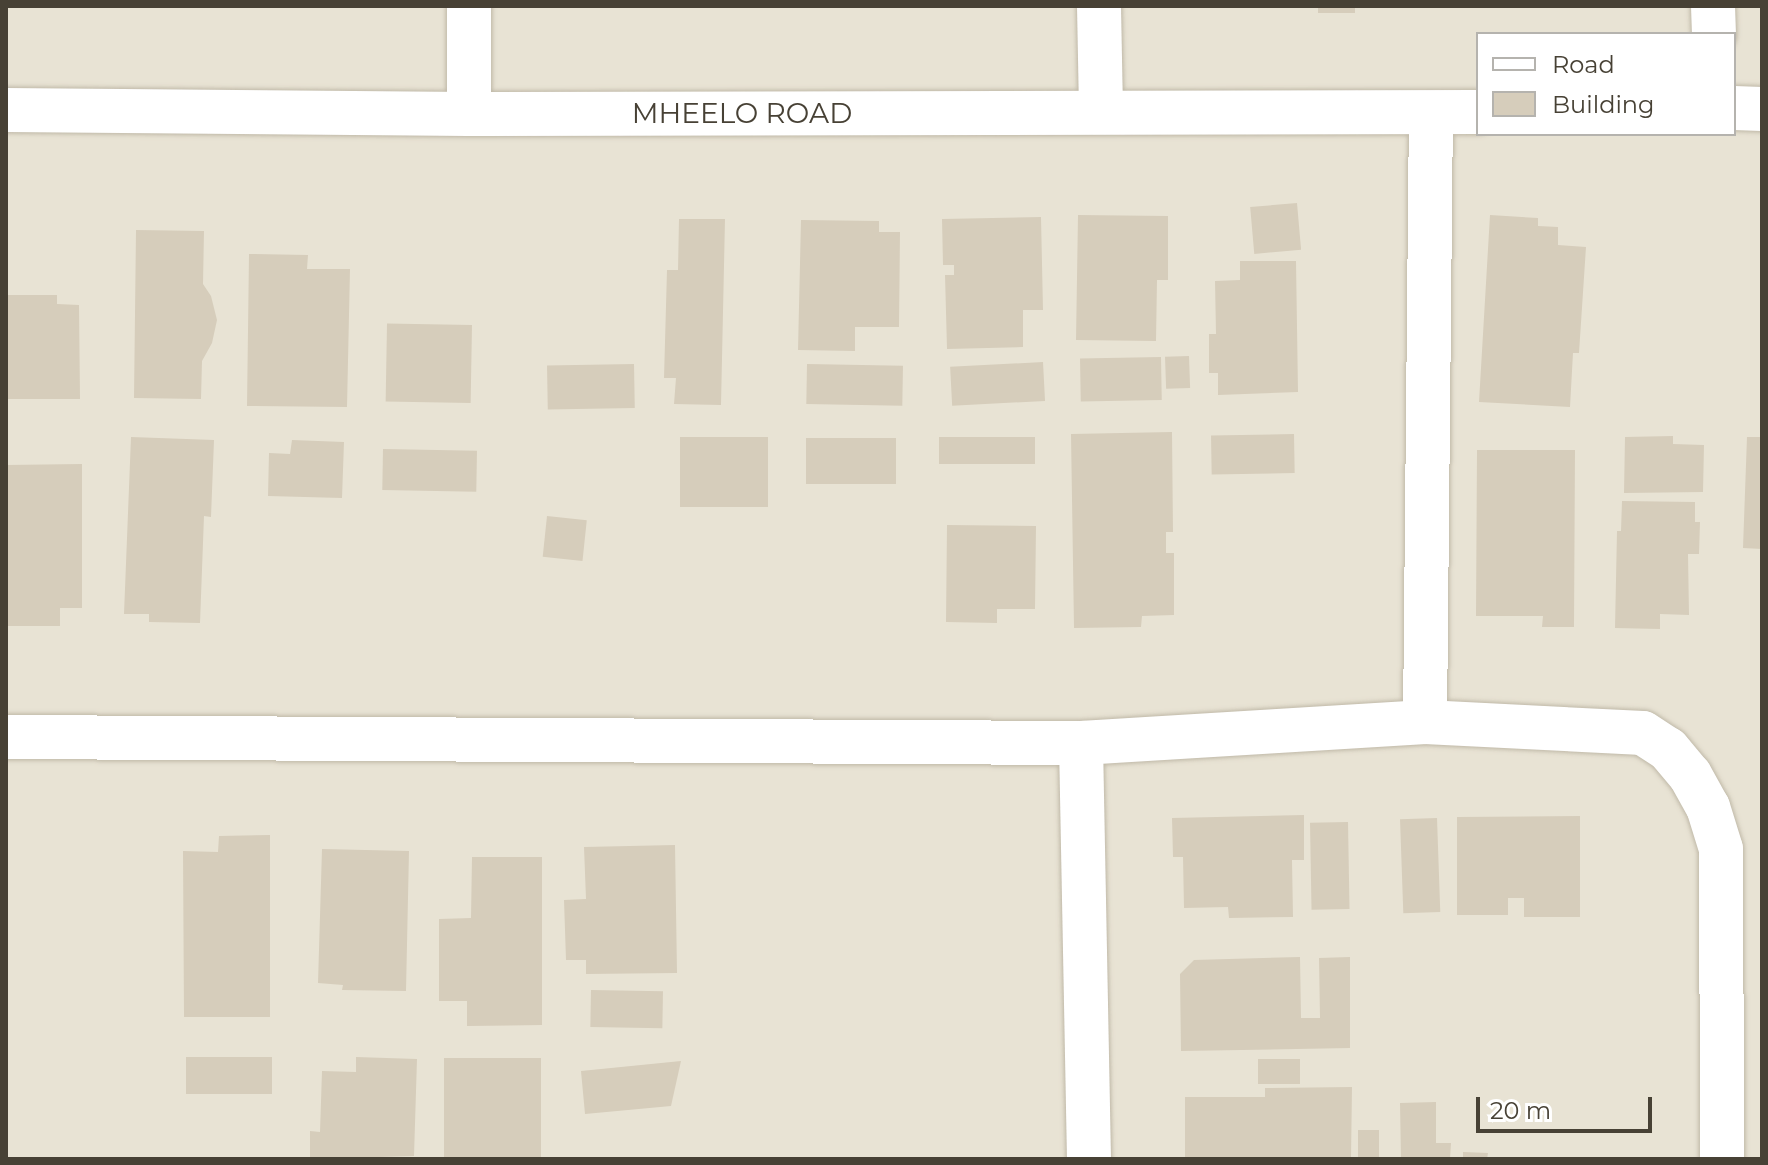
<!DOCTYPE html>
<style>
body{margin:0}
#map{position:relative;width:1768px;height:1165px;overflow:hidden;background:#f4f1e6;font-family:Montserrat,sans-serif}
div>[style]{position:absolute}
.residential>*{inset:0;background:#e8e3d4}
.building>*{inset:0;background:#d6cdbb;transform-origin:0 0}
.roads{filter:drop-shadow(0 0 2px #c0b9a8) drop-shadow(0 0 2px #c0b9a8)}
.street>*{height:44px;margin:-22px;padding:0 22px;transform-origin:22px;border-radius:22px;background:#fff}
span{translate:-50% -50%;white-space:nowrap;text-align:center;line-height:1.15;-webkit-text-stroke:6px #fff;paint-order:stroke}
.street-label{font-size:28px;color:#474135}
.frame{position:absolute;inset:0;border:8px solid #474135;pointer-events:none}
.legend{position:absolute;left:1476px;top:32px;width:260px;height:104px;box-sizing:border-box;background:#fff;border:2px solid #b5b3ae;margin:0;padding:10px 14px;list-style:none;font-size:24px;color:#474135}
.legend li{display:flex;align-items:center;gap:16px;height:40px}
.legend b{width:40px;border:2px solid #b5b3ae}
.scale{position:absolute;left:1476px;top:1097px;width:176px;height:36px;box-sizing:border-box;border:4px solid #474135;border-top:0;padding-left:10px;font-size:24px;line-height:28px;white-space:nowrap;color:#474135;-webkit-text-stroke:6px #fff;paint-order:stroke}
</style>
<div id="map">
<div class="residential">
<i style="clip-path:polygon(evenodd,6px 6px,1762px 6px,1762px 1159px,6px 1159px,6px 6px,1478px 34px,1734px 34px,1734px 134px,1478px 134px,1478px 34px)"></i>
</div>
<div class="building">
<i style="left:1318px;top:6px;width:37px;height:7px"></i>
<i style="left:1297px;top:203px;width:47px;height:47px;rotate:85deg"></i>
<i style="clip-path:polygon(1078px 215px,1168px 216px,1168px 280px,1157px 280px,1156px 341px,1076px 340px)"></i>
<i style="clip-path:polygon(1490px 215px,1538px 218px,1538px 226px,1558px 227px,1558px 245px,1586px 247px,1579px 353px,1573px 353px,1570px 407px,1479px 402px)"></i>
<i style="clip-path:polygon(1041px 217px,1043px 310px,1023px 310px,1023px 347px,947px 349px,945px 275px,954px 275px,954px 265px,943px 265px,942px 219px)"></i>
<i style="clip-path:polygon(679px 219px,725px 219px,721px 405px,674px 404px,676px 378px,664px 378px,667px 270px,678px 270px)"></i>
<i style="clip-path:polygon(801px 220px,879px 221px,879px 232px,900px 232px,899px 327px,855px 327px,855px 351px,798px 350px)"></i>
<i style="clip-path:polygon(136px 230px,204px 231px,203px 284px,211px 296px,217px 320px,212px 343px,202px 361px,201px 399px,134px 398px)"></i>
<i style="clip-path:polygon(249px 254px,308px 255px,307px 269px,350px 269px,347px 407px,247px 406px)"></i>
<i style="clip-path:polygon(1240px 261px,1296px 261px,1298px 392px,1218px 395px,1218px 373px,1209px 373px,1209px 334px,1216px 334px,1215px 281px,1240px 280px)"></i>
<i style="clip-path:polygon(6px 295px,57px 295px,57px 304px,79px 305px,80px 399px,6px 399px)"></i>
<i style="left:472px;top:325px;width:78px;height:85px;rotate:91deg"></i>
<i style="left:1189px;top:356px;width:32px;height:24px;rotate:88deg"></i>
<i style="left:1161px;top:357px;width:43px;height:81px;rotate:89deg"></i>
<i style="left:1043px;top:362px;width:39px;height:93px;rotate:87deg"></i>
<i style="left:634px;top:364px;width:44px;height:87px;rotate:89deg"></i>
<i style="left:807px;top:364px;width:96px;height:40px;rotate:1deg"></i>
<i style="clip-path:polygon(1172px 432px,1173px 532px,1166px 532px,1166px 553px,1174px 553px,1174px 615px,1142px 616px,1141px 627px,1074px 628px,1071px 434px)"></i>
<i style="left:1294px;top:434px;width:39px;height:83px;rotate:89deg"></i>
<i style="clip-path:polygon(1673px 436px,1673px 444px,1704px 445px,1703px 492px,1624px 493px,1625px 437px)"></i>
<i style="clip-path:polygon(131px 437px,214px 440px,211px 517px,204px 516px,200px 623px,149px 622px,149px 614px,124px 614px)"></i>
<i style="left:768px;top:437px;width:70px;height:88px;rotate:90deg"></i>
<i style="left:1035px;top:437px;width:27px;height:96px;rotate:90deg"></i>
<i style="clip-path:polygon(1747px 437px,1762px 437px,1762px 549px,1743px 548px)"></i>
<i style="left:896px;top:438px;width:46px;height:90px;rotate:90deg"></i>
<i style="clip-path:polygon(292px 440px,344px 442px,342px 498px,268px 496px,269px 453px,290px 454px)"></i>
<i style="left:383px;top:449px;width:94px;height:41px;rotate:1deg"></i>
<i style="clip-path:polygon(1477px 450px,1575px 450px,1574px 627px,1542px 627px,1543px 616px,1476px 616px)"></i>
<i style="clip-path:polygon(82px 464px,82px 608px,60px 608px,60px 626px,6px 626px,6px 465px)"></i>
<i style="clip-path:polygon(1622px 501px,1695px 502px,1695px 522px,1700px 522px,1699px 554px,1688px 554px,1689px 615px,1660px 614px,1660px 629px,1615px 628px,1617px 531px,1621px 531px)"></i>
<i style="left:547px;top:516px;width:40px;height:41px;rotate:6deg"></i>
<i style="clip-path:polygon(947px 525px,1036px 526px,1035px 609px,997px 609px,997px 623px,946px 622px)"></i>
<i style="clip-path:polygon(1304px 815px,1304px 860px,1292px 860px,1293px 917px,1229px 918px,1228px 907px,1184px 908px,1183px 857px,1173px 857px,1172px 818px)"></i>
<i style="clip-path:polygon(1580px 816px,1580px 917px,1524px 917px,1524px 898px,1508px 898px,1508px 915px,1457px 915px,1457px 817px)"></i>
<i style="left:1437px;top:818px;width:94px;height:37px;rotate:88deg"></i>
<i style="left:1348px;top:822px;width:87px;height:38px;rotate:89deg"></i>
<i style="clip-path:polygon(270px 835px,270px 1017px,184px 1017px,183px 851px,218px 852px,219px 836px)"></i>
<i style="clip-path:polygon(675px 845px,677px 973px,586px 974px,586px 960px,566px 960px,564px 900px,586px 899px,584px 847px)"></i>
<i style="clip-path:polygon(322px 849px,409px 851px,406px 991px,342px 990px,343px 985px,318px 983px)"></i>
<i style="clip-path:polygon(472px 857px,542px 857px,542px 1025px,467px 1026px,467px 1001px,439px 1001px,439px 919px,471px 918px)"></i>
<i style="clip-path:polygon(1300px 957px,1301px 1018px,1320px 1018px,1319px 958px,1350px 957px,1350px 1048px,1181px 1051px,1180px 974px,1194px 960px)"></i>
<i style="left:591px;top:990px;width:72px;height:37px;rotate:1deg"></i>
<i style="left:272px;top:1057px;width:37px;height:86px;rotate:90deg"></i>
<i style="clip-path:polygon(356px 1057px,417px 1059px,414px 1156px,310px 1159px,310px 1131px,320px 1132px,322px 1071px,356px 1072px)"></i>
<i style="left:541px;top:1058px;width:101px;height:97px;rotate:90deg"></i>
<i style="left:1300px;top:1059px;width:25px;height:42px;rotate:90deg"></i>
<i style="clip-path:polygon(681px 1061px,671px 1106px,585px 1114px,581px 1071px)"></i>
<i style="clip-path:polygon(1352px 1087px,1351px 1159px,1185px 1159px,1185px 1097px,1265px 1097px,1265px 1088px)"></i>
<i style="clip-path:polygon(1436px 1102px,1436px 1143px,1451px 1143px,1450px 1159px,1401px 1159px,1400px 1103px)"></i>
<i style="left:1358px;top:1130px;width:21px;height:29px"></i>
<i style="clip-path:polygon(1463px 1152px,1488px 1153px,1487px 1159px,1463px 1159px)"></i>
</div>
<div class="roads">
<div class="street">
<i style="left:1099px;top:6px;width:105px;rotate:88.9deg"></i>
<i style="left:1713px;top:6px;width:28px;rotate:88deg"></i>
<i style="left:1734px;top:108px;width:28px;rotate:2deg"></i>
<i style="left:6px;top:110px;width:463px;rotate:0.5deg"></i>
<i style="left:469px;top:114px;width:1009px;rotate:-0.11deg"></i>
<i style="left:469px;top:114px;width:108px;rotate:-90deg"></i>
<i style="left:1425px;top:722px;width:609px;rotate:-89.44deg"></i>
<i style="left:6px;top:737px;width:1075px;rotate:0.32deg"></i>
<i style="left:1081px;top:743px;width:345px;rotate:-3.5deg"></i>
<i style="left:1425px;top:722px;width:218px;rotate:2.9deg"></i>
<i style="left:1643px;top:733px;width:30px;rotate:33deg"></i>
<i style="left:1668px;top:749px;width:34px;rotate:50deg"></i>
<i style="left:1690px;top:775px;width:37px;rotate:61deg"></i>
<i style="left:1708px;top:807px;width:44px;rotate:72.8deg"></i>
<i style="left:1721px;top:849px;width:310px;rotate:89.8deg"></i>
<i style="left:1081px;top:743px;width:416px;rotate:88.9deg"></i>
</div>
</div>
<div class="street-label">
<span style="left:742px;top:113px">MHEELO ROAD</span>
</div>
<div class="frame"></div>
<ul class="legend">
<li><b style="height:10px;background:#fff"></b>Road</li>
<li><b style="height:22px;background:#d6cdbb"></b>Building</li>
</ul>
<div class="scale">20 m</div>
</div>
